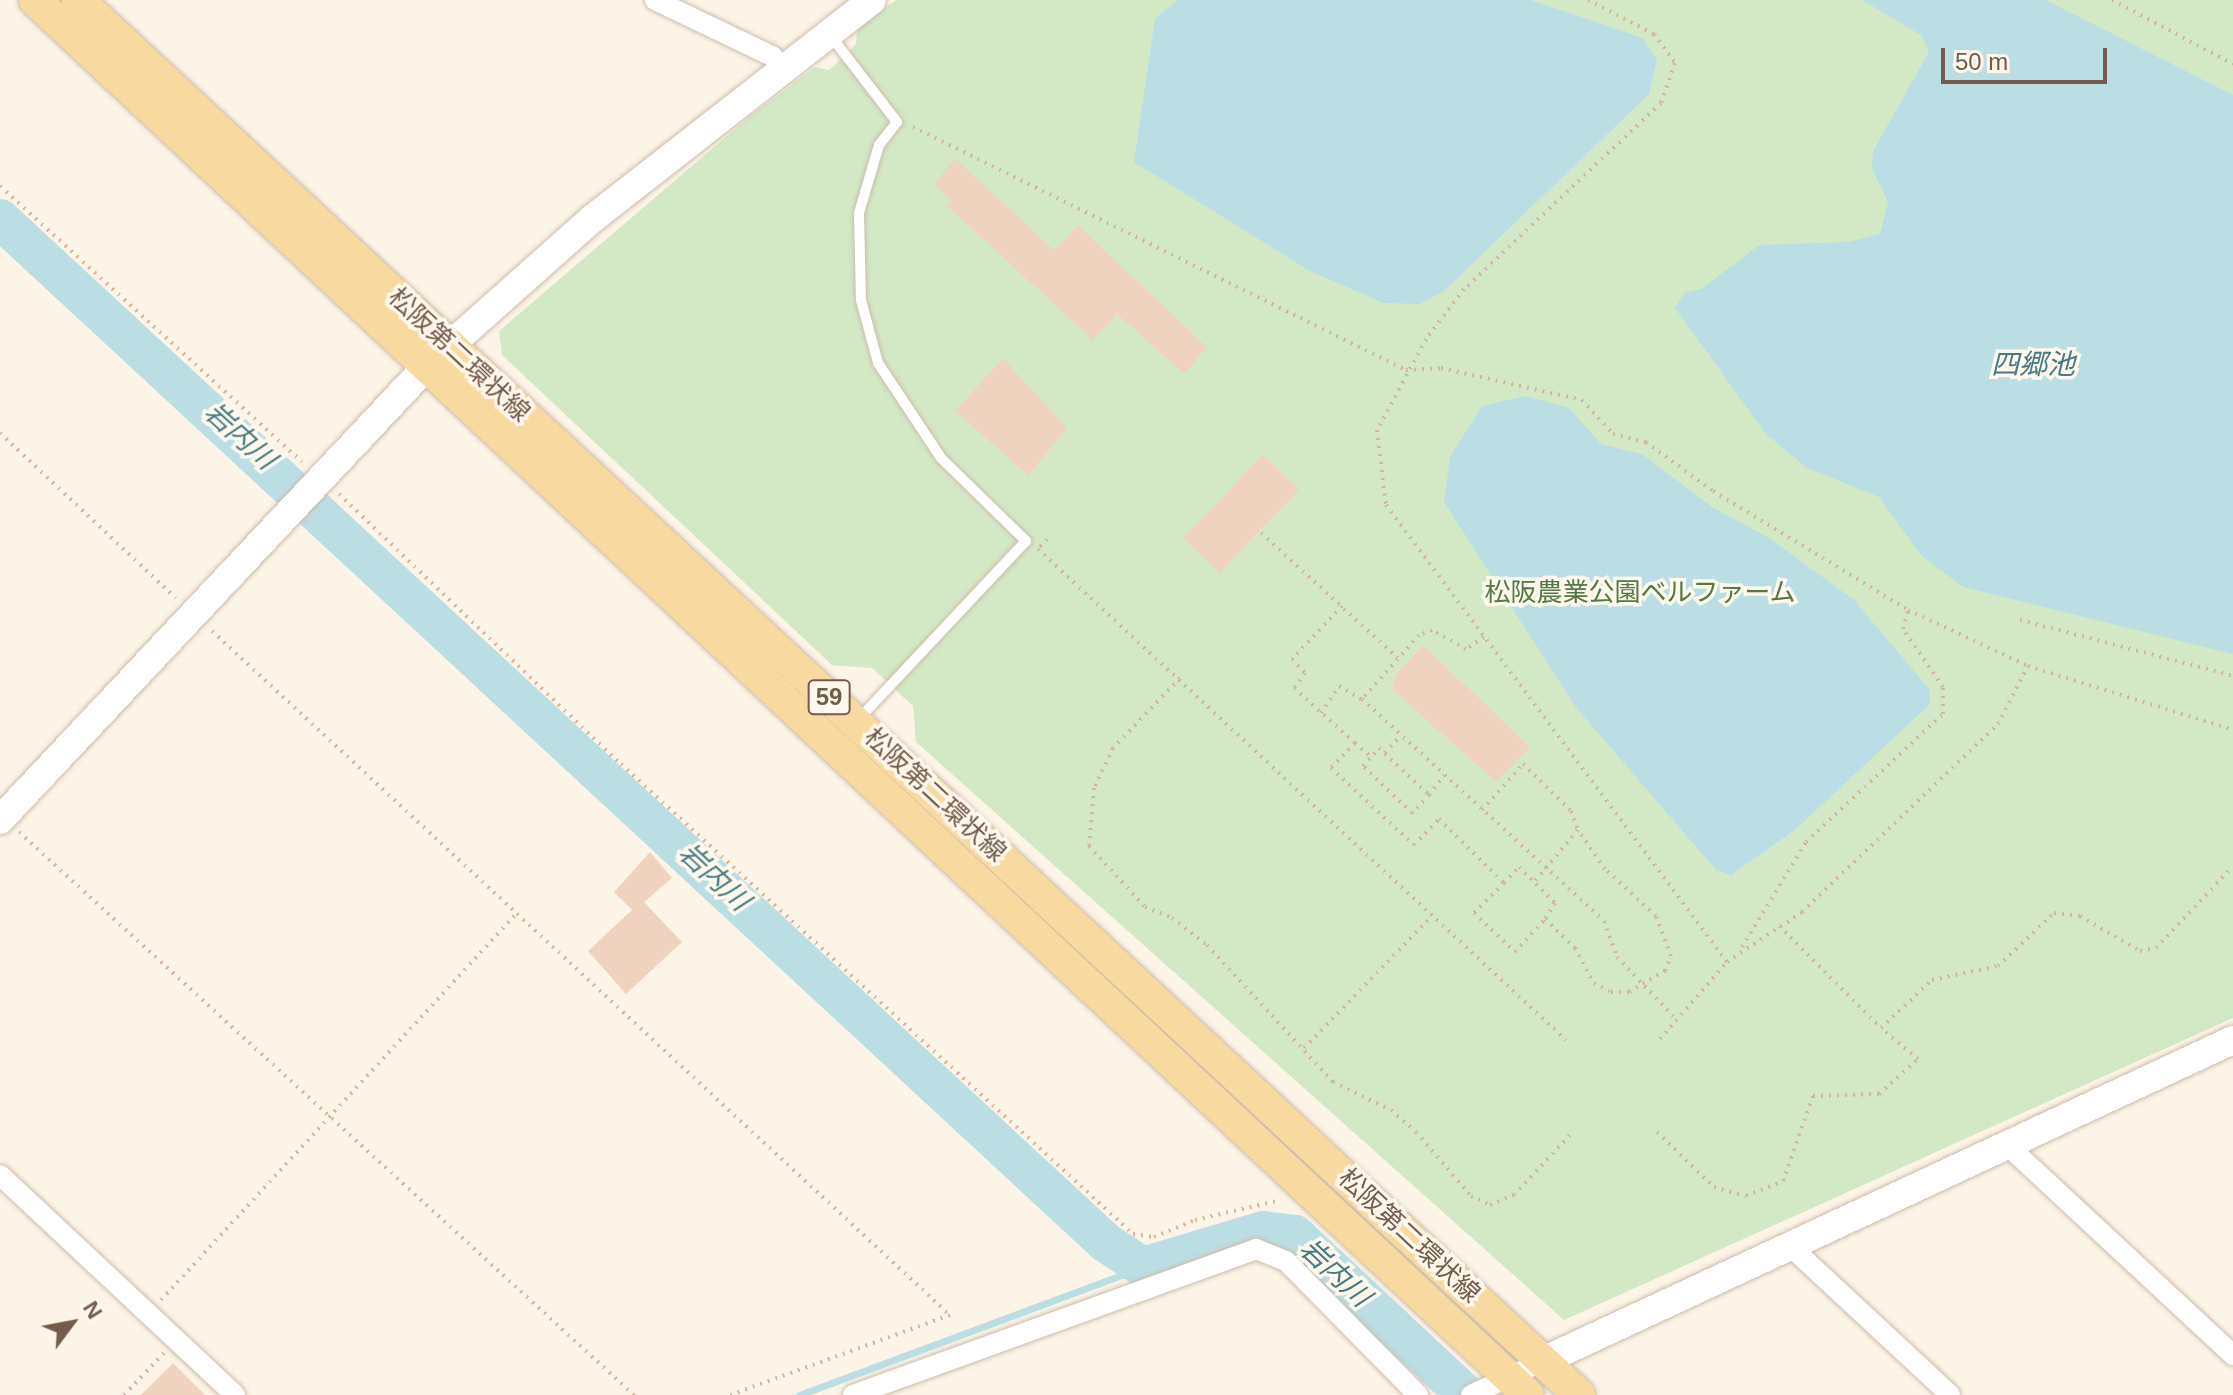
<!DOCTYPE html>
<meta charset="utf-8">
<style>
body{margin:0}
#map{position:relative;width:2233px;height:1395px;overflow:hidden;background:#fcf4e6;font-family:Arial,"Noto Sans JP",sans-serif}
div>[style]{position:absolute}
.green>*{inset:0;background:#d3e9c5}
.water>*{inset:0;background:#bbdee5}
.stream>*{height:7px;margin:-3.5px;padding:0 3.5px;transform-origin:3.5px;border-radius:3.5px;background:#bbdee5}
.river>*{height:40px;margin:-20px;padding:0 20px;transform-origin:20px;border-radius:20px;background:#bbdee5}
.building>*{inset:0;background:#f0d3be;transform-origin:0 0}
.path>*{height:4px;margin-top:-2px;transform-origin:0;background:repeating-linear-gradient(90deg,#d5b7a1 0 2px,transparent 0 8px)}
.roads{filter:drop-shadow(0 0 2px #cdbcac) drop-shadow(0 0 2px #cdbcac)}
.lane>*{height:10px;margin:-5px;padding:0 5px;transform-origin:5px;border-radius:5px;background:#fff}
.street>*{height:20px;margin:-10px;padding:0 10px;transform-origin:10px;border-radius:10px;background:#fff}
.secondary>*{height:28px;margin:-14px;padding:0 14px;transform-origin:14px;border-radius:14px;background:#fff}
.primary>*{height:32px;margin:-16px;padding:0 16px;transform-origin:16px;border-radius:16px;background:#f8d9a0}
span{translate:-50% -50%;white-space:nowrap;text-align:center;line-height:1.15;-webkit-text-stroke:7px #fef8ec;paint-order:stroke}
.shield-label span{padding:2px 6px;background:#fef8ec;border:2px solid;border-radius:6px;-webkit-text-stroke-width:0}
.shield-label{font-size:24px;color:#745b4b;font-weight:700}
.street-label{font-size:26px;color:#745b4b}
.park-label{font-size:26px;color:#537a43}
.water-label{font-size:28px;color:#467a87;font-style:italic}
.north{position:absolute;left:32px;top:1283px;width:80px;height:80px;-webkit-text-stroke:6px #fef8ec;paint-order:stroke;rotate:58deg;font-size:22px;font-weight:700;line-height:32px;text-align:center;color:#745b4b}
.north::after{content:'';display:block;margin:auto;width:28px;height:36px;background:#745b4b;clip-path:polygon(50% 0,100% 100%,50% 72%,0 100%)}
.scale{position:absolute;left:1941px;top:48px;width:166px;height:36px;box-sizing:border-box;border:4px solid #745b4b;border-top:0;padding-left:10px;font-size:24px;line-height:28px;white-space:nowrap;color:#745b4b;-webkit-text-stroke:6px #fef8ec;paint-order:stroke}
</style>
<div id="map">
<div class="green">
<i style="clip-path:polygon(896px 0,2233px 0,2233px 1018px,1564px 1320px,916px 742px,913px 706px,872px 668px,832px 665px,502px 355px,499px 331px,748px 118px,815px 67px,829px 70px,856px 44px,857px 29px)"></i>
</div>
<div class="water">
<i style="clip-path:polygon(1178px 0,1531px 0,1643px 38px,1657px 60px,1649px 94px,1444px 291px,1420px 304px,1383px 303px,1310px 271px,1134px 162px,1155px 18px)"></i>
<i style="clip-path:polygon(1862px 0,2046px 0,2233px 95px,2233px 654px,1963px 587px,1921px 555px,1879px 497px,1807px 468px,1766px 434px,1675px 308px,1684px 293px,1701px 289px,1759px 245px,1847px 242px,1880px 234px,1888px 202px,1872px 169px,1873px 151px,1929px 52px,1922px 36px)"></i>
<i style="clip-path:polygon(1525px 396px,1569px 408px,1601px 444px,1642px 454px,1712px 507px,1771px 539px,1854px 600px,1930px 690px,1930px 704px,1796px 829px,1731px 875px,1716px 870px,1575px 706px,1444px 502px,1450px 457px,1482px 406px)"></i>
</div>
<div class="stream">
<i style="left:799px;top:1395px;width:367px;rotate:-20.4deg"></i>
</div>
<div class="river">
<i style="left:0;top:219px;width:1506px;rotate:42.79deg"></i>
<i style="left:1105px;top:1242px;width:45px;rotate:33.3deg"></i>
<i style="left:1143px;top:1267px;width:125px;rotate:-16.7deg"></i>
<i style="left:1263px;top:1231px;width:32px;rotate:7deg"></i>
<i style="left:1295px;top:1235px;width:234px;rotate:43.1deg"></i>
</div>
<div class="building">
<i style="clip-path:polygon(955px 158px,1054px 250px,1078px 225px,1207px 347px,1184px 374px,1117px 314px,1093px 340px,947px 206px,952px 201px,934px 184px)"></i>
<i style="clip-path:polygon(1003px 358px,1067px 428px,1028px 475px,955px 411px)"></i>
<i style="left:1263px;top:455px;width:50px;height:115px;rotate:44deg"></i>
<i style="clip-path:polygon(1423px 645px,1530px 747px,1496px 782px,1392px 689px,1395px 676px)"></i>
<i style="clip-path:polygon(650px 852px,672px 878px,644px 902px,682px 942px,626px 994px,588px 951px,632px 910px,614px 892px)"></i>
<i style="clip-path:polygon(173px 1363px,205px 1395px,141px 1395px)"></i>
</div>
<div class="path">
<i style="left:1588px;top:0;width:74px;rotate:27.3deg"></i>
<i style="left:1654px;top:34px;width:36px;rotate:54deg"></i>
<i style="left:1675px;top:63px;width:42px;rotate:109.3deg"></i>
<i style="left:1661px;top:103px;width:271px;rotate:136.6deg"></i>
<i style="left:1464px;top:289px;width:63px;rotate:127.2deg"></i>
<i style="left:1426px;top:339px;width:103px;rotate:118.3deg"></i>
<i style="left:1377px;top:430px;width:76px;rotate:83.2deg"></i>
<i style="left:1386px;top:505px;width:570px;rotate:53.27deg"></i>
<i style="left:2112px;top:0;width:137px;rotate:27.9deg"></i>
<i style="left:913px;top:127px;width:550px;rotate:26.24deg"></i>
<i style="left:1406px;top:370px;width:35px;rotate:-3deg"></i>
<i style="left:1441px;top:368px;width:145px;rotate:12.8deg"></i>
<i style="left:1582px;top:400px;width:46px;rotate:47.6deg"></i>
<i style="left:1613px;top:434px;width:34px;rotate:14deg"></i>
<i style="left:1646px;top:442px;width:83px;rotate:36.2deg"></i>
<i style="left:1713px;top:491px;width:228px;rotate:31.4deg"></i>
<i style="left:1908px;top:610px;width:132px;rotate:25deg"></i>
<i style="left:2028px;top:666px;width:215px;rotate:17.3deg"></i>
<i style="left:0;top:186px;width:409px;rotate:42.4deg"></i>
<i style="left:0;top:433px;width:241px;rotate:43.2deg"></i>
<i style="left:339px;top:494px;width:390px;rotate:43.8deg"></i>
<i style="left:621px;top:764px;width:695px;rotate:42.55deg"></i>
<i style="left:1133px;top:1234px;width:21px;rotate:8deg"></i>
<i style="left:1154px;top:1237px;width:44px;rotate:-22.5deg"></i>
<i style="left:1195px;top:1220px;width:88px;rotate:-13.1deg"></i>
<i style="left:1261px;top:533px;width:185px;rotate:42.4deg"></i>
<i style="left:1047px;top:539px;width:13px;rotate:132deg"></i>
<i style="left:1038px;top:549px;width:721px;rotate:42.92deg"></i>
<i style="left:1342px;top:606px;width:73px;rotate:133.3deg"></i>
<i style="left:1292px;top:659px;width:19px;rotate:47deg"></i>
<i style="left:1305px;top:673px;width:19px;rotate:126deg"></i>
<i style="left:1294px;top:688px;width:82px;rotate:42deg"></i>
<i style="left:1355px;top:743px;width:35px;rotate:134deg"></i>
<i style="left:1331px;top:768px;width:113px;rotate:42.9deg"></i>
<i style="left:1414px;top:845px;width:36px;rotate:-46deg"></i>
<i style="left:1439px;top:819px;width:91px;rotate:44.6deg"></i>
<i style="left:1504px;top:883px;width:42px;rotate:135deg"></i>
<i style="left:1474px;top:913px;width:57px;rotate:43.6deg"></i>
<i style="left:1515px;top:952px;width:45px;rotate:-47.7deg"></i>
<i style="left:1545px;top:919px;width:42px;rotate:44deg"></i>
<i style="left:1575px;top:948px;width:40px;rotate:62deg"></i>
<i style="left:1594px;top:983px;width:19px;rotate:28deg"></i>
<i style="left:1611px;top:992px;width:18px"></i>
<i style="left:1629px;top:992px;width:42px;rotate:-30.3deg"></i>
<i style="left:1665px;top:971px;width:16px;rotate:-68deg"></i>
<i style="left:1671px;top:956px;width:43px;rotate:-110.6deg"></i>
<i style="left:1656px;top:916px;width:69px;rotate:-137.3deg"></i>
<i style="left:1605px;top:869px;width:47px;rotate:-124.7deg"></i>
<i style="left:1578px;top:830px;width:70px;rotate:130.3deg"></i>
<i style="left:2020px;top:620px;width:220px;rotate:14.7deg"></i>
<i style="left:212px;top:631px;width:1006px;rotate:42.83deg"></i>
<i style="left:950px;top:1315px;width:234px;rotate:160deg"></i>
<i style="left:1484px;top:637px;width:22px;rotate:146deg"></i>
<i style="left:1466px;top:649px;width:39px;rotate:-151deg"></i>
<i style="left:1432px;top:630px;width:14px;rotate:159deg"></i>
<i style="left:1419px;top:635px;width:86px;rotate:131.7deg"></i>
<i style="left:1362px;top:699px;width:328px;rotate:42.5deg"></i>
<i style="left:1604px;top:921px;width:38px;rotate:70deg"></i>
<i style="left:1617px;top:957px;width:87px;rotate:46.4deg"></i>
<i style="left:1180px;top:678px;width:97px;rotate:133.7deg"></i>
<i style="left:1113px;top:748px;width:44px;rotate:115.4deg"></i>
<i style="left:1094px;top:788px;width:58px;rotate:94.9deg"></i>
<i style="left:1089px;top:846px;width:83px;rotate:47.4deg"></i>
<i style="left:1145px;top:907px;width:29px;rotate:22deg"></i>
<i style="left:1172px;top:918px;width:44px;rotate:37.6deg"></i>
<i style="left:1207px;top:945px;width:186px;rotate:47.4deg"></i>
<i style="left:1333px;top:1082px;width:64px;rotate:25.8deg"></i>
<i style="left:1391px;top:1110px;width:33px;rotate:41deg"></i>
<i style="left:1416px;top:1132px;width:84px;rotate:49.3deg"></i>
<i style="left:1471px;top:1196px;width:21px;rotate:25deg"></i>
<i style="left:1490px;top:1205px;width:26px;rotate:-23deg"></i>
<i style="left:1514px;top:1195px;width:82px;rotate:-47deg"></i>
<i style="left:1321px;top:713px;width:32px;rotate:-56deg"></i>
<i style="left:1339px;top:686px;width:26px;rotate:31deg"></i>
<i style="left:1355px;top:743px;width:21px;rotate:41deg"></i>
<i style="left:1379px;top:748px;width:69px;rotate:43.2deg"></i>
<i style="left:1429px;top:795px;width:25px;rotate:133deg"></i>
<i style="left:1412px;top:813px;width:68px;rotate:-136.2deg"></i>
<i style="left:1363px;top:766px;width:24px;rotate:-48deg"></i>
<i style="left:1385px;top:753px;width:24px;rotate:-48deg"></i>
<i style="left:1429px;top:795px;width:25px;rotate:-53deg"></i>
<i style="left:1482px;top:810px;width:62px;rotate:-48.3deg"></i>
<i style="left:1523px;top:764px;width:67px;rotate:44.4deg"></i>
<i style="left:1571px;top:811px;width:20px;rotate:70deg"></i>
<i style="left:19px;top:832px;width:834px;rotate:42.47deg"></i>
<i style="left:1504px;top:883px;width:22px;rotate:-47deg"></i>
<i style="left:1519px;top:867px;width:51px;rotate:45deg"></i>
<i style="left:1555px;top:903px;width:19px;rotate:122deg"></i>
<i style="left:1779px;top:926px;width:144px;rotate:45deg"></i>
<i style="left:1742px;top:947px;width:123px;rotate:-58.6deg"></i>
<i style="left:1806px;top:842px;width:187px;rotate:-43.1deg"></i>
<i style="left:1943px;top:714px;width:27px;rotate:-90deg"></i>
<i style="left:1943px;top:687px;width:70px;rotate:-124.6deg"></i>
<i style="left:1903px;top:629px;width:19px;rotate:-74deg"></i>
<i style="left:1660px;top:1039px;width:102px;rotate:-49deg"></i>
<i style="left:1727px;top:962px;width:90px;rotate:-33.7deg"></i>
<i style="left:1802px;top:912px;width:272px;rotate:-43.8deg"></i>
<i style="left:1998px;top:724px;width:65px;rotate:-62.7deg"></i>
<i style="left:1304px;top:1048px;width:184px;rotate:-45.9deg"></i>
<i style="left:1657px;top:1132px;width:79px;rotate:44deg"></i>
<i style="left:1714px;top:1187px;width:33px;rotate:16deg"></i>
<i style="left:1746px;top:1196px;width:40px;rotate:-22deg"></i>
<i style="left:1783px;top:1181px;width:90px;rotate:-70.6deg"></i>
<i style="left:1813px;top:1096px;width:66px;rotate:-1.7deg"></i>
<i style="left:1879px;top:1094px;width:52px;rotate:-41.9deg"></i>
<i style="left:1918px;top:1059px;width:48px;rotate:-140deg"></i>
<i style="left:1881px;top:1028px;width:70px;rotate:-43.3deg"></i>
<i style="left:1932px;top:980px;width:67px;rotate:-12deg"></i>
<i style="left:1998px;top:966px;width:77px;rotate:-43.4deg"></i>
<i style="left:2054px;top:913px;width:26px;rotate:7deg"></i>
<i style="left:2080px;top:916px;width:69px;rotate:30.3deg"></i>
<i style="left:2140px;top:951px;width:16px;rotate:-11deg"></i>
<i style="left:2156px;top:948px;width:112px;rotate:-46.8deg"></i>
<i style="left:161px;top:1300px;width:524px;rotate:-47.4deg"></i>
<i style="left:124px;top:1395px;width:58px;rotate:-46.4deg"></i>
</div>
<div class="roads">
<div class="lane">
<i style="left:830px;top:35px;width:110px;rotate:52.4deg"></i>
<i style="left:897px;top:122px;width:29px;rotate:128deg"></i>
<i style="left:879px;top:145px;width:71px;rotate:106.4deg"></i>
<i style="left:859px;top:213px;width:87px;rotate:88.7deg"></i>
<i style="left:861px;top:300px;width:65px;rotate:74.9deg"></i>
<i style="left:878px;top:363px;width:114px;rotate:56.4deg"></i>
<i style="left:941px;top:458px;width:119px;rotate:44.3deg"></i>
<i style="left:1026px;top:541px;width:244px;rotate:133.2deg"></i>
</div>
<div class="street">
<i style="left:655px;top:0;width:130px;rotate:25.6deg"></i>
<i style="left:772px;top:56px;width:16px;rotate:47deg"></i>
<i style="left:2007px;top:1145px;width:309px;rotate:42.9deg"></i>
<i style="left:0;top:1175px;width:322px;rotate:43.1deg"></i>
<i style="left:1791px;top:1247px;width:217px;rotate:42.9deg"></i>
<i style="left:853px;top:1395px;width:429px;rotate:-19.9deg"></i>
<i style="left:1256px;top:1249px;width:32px;rotate:22deg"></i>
<i style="left:1286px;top:1261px;width:188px;rotate:45.4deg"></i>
<i style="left:1471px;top:1395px;width:80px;rotate:-25.3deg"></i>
</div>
<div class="secondary">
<i style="left:0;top:820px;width:625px;rotate:-46.75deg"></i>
<i style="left:428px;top:365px;width:220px;rotate:-41.7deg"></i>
<i style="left:592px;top:219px;width:355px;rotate:-38deg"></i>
<i style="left:1543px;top:1361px;width:761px;rotate:-24.95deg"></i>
</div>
<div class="primary">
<i style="left:35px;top:0;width:2043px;rotate:43.06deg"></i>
<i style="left:78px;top:0;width:2049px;rotate:42.9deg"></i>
</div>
</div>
<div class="shield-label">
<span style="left:829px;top:697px">59</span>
</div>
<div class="street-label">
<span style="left:459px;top:355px;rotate:43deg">松阪第二環状線</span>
<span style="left:935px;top:795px;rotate:43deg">松阪第二環状線</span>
<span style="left:1409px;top:1236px;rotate:43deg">松阪第二環状線</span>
</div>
<div class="park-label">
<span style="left:1640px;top:593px">松阪農業公園ベルファーム</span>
</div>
<div class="water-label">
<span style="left:2033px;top:365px">四郷池</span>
<span style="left:240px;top:436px;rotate:42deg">岩内川</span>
<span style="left:714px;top:877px;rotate:43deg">岩内川</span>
<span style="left:1335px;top:1273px;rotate:43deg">岩内川</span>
</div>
<div class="north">N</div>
<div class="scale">50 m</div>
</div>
